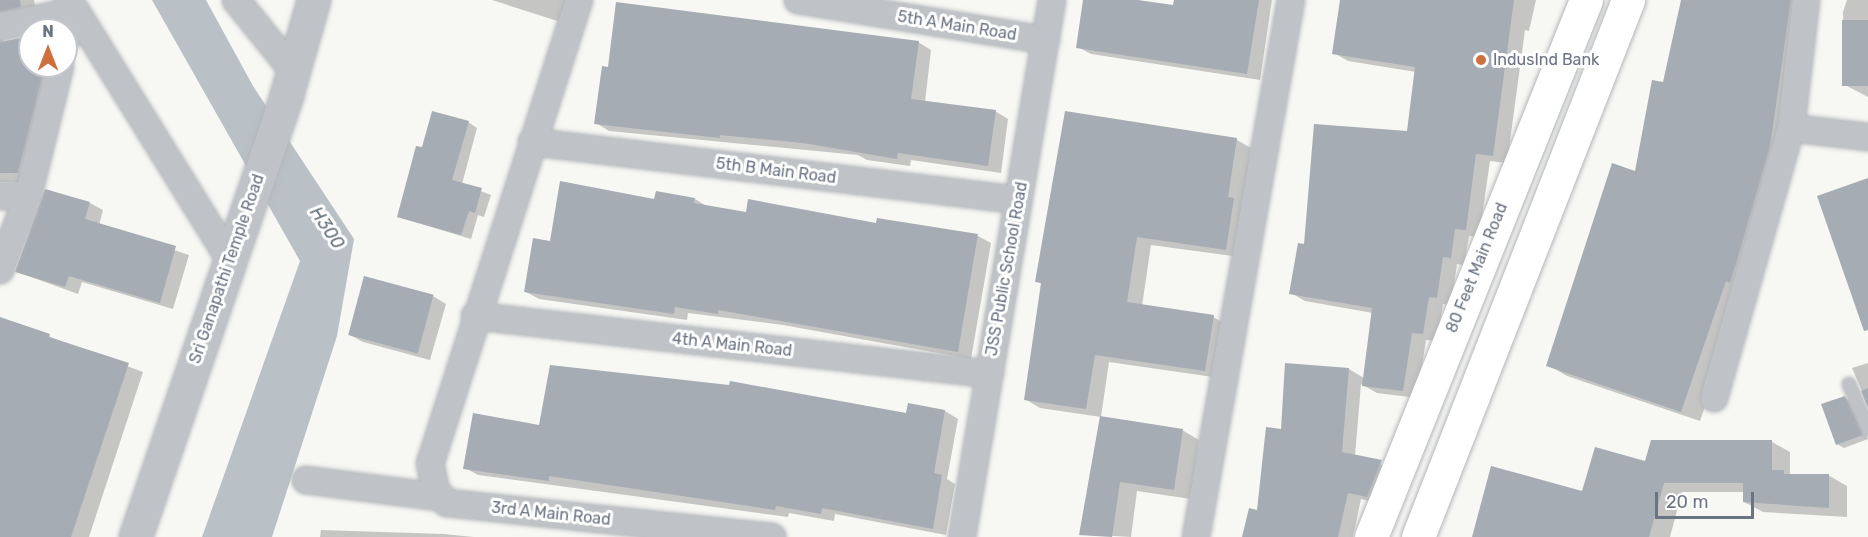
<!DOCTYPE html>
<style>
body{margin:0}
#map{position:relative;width:1868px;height:537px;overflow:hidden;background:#f7f7f4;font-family:Rubik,sans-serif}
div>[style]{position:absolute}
.water>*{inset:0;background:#b9c1c6}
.shadow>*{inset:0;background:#0003}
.building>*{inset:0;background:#a6acb3;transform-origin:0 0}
.roads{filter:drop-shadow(0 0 2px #b3b6ba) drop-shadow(0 0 2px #b3b6ba)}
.service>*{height:12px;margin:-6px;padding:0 6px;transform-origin:6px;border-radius:6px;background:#bfc2c6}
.minor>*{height:26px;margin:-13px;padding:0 13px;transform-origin:13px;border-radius:13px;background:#bfc2c6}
.tertiary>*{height:32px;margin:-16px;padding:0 16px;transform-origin:16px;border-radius:16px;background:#bfc2c6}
.primary>*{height:33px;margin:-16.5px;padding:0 16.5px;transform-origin:16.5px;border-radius:16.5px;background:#fff}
.dots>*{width:16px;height:16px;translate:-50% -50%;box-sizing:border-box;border:3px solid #fff;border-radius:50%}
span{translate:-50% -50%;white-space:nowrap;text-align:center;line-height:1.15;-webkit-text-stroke:6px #fff;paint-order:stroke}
.street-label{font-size:16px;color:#6a7482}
.poi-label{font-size:16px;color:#6a7482}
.left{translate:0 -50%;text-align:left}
.water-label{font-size:18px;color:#66747e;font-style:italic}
.north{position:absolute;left:18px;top:18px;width:60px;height:60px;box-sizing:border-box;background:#fff;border:2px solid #c3c7cd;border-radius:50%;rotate:0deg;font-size:16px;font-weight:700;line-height:24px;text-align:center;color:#6a7482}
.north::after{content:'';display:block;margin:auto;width:21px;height:27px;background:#ce703e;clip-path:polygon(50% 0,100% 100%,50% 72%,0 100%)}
.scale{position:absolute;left:1655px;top:492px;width:99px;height:27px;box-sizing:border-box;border:3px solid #6a7482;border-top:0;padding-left:8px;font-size:18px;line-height:21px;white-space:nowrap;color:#6a7482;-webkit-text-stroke:4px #fff;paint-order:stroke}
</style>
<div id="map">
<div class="water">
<i style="clip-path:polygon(152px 0,206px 0,253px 86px,354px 239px,337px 336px,272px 537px,202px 537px,300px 261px)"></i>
</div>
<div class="shadow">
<i style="clip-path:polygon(0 0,34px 0,37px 16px,7px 24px,3px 42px,30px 37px,30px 66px,61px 66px,35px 182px,0 182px)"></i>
<i style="clip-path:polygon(492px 0,577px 0,570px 25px)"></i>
<i style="clip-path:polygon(1085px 0,1128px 0,1174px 7px,1175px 0,1272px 0,1260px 80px,1091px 54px,1078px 47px)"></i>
<i style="clip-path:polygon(1341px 0,1536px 0,1529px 31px,1525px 30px,1507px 163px,1490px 161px,1479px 237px,1469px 236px,1464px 265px,1457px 264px,1451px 305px,1443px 304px,1437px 341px,1426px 340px,1417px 398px,1377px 393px,1361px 384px,1355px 456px,1394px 469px,1380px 504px,1361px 499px,1353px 537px,1246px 537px,1258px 511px,1282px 431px,1349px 369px,1364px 378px,1373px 313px,1305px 301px,1291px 293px,1305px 246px,1408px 132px,1416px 72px,1348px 61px,1334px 53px)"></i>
<i style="clip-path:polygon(1682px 0,1814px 0,1745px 291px,1700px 421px,1567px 376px,1548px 365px,1636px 173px,1664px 83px)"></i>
<i style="clip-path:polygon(1847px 0,1868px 0,1868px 97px,1845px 85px,1843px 12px)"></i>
<i style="clip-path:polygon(918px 42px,931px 50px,925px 102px,995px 111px,1008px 119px,1001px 173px,911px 160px,910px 166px,867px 160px,858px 155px,609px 131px,596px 123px)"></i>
<i style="clip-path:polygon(1066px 113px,1237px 140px,1251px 148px,1243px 205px,1240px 257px,1151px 245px,1142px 306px,1213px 317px,1228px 325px,1220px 378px,1109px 362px,1101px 417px,1040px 408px,1025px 399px,1043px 285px,1037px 281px)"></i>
<i style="clip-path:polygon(468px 122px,477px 128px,462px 184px,491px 195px,484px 217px,478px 215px,471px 239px,398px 217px)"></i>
<i style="clip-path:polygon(695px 199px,708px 207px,747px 213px,878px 224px,878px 220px,978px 236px,991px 243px,971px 359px,783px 325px,688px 313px,687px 320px,539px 299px,526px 292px,551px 242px,656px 201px)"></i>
<i style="clip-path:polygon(90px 203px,103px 210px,99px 225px,189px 255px,173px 309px,82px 282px,78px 294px,17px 272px)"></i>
<i style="clip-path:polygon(433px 296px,446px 304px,430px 360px,363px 342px,350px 335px)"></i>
<i style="clip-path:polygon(0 318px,143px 372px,89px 537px,0 537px)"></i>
<i style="clip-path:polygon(1868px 363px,1868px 405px,1852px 368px)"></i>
<i style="clip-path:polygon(1845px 398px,1852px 401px,1868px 439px,1844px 448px,1837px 444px)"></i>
<i style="clip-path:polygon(909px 405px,945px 411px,958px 419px,947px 479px,955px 484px,946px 535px,835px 514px,834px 521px,789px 513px,788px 517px,478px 475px,465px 468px,540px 427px,907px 415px)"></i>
<i style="clip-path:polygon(1101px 418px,1182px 430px,1199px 440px,1191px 499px,1137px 491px,1131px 537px,1081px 534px)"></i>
<i style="clip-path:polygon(1772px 442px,1790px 452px,1790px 475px,1828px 475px,1847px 486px,1847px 517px,1763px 512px,1744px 502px,1744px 492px,1682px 492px,1670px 537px,1474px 537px,1646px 463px)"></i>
<i style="clip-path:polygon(321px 530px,444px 534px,474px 537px,320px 537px)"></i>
</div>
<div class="building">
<i style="clip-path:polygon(0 0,20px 0,21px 7px,0 12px)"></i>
<i style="clip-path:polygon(1083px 0,1138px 0,1173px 5px,1174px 0,1259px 0,1247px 74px,1076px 48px)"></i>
<i style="clip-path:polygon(1340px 0,1514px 0,1493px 156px,1476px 154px,1466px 230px,1455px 229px,1451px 258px,1443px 257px,1437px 298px,1429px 297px,1423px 334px,1412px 333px,1403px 391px,1362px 386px,1372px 308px,1289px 294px,1298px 243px,1304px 244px,1314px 124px,1407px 131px,1415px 67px,1332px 54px)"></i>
<i style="clip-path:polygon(1681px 0,1791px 0,1770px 147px,1737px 261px,1730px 283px,1726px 281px,1681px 412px,1546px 366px,1612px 163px,1635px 171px,1652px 80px,1663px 82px)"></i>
<i style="clip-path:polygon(616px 2px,919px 41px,911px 99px,996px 110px,988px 166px,898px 153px,897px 159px,803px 143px,720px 135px,720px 138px,594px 124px,602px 66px,608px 67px)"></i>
<i style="left:1868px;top:20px;width:66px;height:26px;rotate:90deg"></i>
<i style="clip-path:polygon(30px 36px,30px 66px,45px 66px,18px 173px,0 173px,0 42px)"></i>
<i style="clip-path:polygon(432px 111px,469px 121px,452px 180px,482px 188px,475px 213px,469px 211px,461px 235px,397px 217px,416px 146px,422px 147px)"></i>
<i style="clip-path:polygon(1065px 111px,1237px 138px,1228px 197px,1234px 198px,1226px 250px,1137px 237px,1127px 302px,1214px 315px,1205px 371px,1095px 355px,1086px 409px,1024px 400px,1041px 283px,1035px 282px)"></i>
<i style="clip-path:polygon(1868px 178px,1868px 330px,1864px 331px,1817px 196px)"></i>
<i style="clip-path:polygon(560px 181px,654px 199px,656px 191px,695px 198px,694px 203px,746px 212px,748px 199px,876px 223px,877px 218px,978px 234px,958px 352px,718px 310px,718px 314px,675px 307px,674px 314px,524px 292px,533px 238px,550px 241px)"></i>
<i style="clip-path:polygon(45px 189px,90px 202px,85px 219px,176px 246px,160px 303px,69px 276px,65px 287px,15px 272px)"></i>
<i style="left:364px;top:276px;width:72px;height:61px;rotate:15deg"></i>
<i style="clip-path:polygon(0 317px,50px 334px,49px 337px,129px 363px,71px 537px,0 537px)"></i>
<i style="clip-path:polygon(1285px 363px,1349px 368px,1342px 452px,1382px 460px,1367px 497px,1348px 493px,1338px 537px,1242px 537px,1249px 508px,1257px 510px,1266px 427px,1281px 429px)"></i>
<i style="clip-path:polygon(550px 365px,729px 385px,730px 381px,906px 413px,908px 403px,945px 410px,934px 473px,942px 475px,933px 529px,822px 508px,821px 514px,776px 506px,775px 510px,549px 476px,549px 481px,463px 469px,473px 413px,539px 425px)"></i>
<i style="clip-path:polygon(1868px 388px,1868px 408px,1861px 391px)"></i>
<i style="clip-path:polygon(1845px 396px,1863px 435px,1836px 445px,1821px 404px)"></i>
<i style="clip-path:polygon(1100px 416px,1183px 429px,1174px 490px,1120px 482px,1112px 537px,1079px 535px)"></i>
<i style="clip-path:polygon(1651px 440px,1772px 440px,1772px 470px,1784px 470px,1784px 474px,1829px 474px,1829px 508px,1743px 502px,1743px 483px,1664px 483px,1649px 537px,1472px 537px,1491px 466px,1582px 491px,1595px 447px,1645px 461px)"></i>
</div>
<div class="roads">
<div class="service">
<i style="left:1849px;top:384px;width:49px;rotate:67.1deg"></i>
</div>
<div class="minor">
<i style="left:69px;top:0;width:306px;rotate:58.2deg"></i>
<i style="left:236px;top:0;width:92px;rotate:51.1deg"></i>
<i style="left:579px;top:0;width:486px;rotate:107.8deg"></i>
<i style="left:430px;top:463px;width:29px;rotate:78deg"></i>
<i style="left:436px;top:491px;width:16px;rotate:47deg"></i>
<i style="left:447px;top:503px;width:327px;rotate:6deg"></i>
<i style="left:798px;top:0;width:251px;rotate:9.2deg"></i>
<i style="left:0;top:27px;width:75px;rotate:-12.4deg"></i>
<i style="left:73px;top:11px;width:29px;rotate:104deg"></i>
<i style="left:1791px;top:128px;width:78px;rotate:6.7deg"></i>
<i style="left:532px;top:142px;width:490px;rotate:6.8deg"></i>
<i style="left:0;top:196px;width:28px"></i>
<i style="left:0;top:270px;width:79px;rotate:-69.3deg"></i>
<i style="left:28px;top:196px;width:134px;rotate:-76.2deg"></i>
<i style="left:475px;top:316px;width:518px;rotate:6.43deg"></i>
<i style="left:1714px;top:398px;width:281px;rotate:-74.1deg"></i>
<i style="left:1791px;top:128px;width:129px;rotate:-83.3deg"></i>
<i style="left:306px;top:480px;width:134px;rotate:7.3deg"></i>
<i style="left:962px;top:537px;width:544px;rotate:-80.49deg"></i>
<i style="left:1196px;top:537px;width:545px;rotate:-79.97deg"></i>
</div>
<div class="tertiary">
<i style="left:136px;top:537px;width:467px;rotate:-71.1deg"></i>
<i style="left:287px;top:95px;width:99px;rotate:-74.1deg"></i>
</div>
<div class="primary">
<i style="left:1371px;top:537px;width:578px;rotate:-68.18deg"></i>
<i style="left:1418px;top:537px;width:577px;rotate:-68.64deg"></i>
</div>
</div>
<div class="dots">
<i style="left:1481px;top:60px;background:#ce703e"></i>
</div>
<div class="street-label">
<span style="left:957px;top:26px;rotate:9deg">5th A Main Road</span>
<span style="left:776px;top:171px;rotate:7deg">5th B Main Road</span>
<span style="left:1477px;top:268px;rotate:-68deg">80 Feet Main Road</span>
<span style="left:227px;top:269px;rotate:-71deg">Sri Ganapathi Temple Road</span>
<span style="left:1007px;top:269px;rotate:-80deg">JSS Public School Road</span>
<span style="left:732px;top:345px;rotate:6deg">4th A Main Road</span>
<span style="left:551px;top:514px;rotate:6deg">3rd A Main Road</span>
</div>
<div class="poi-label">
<span class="left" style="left:1493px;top:60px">IndusInd Bank</span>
</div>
<div class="water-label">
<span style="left:327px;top:228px;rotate:56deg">H300</span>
</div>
<div class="north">N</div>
<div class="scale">20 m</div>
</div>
